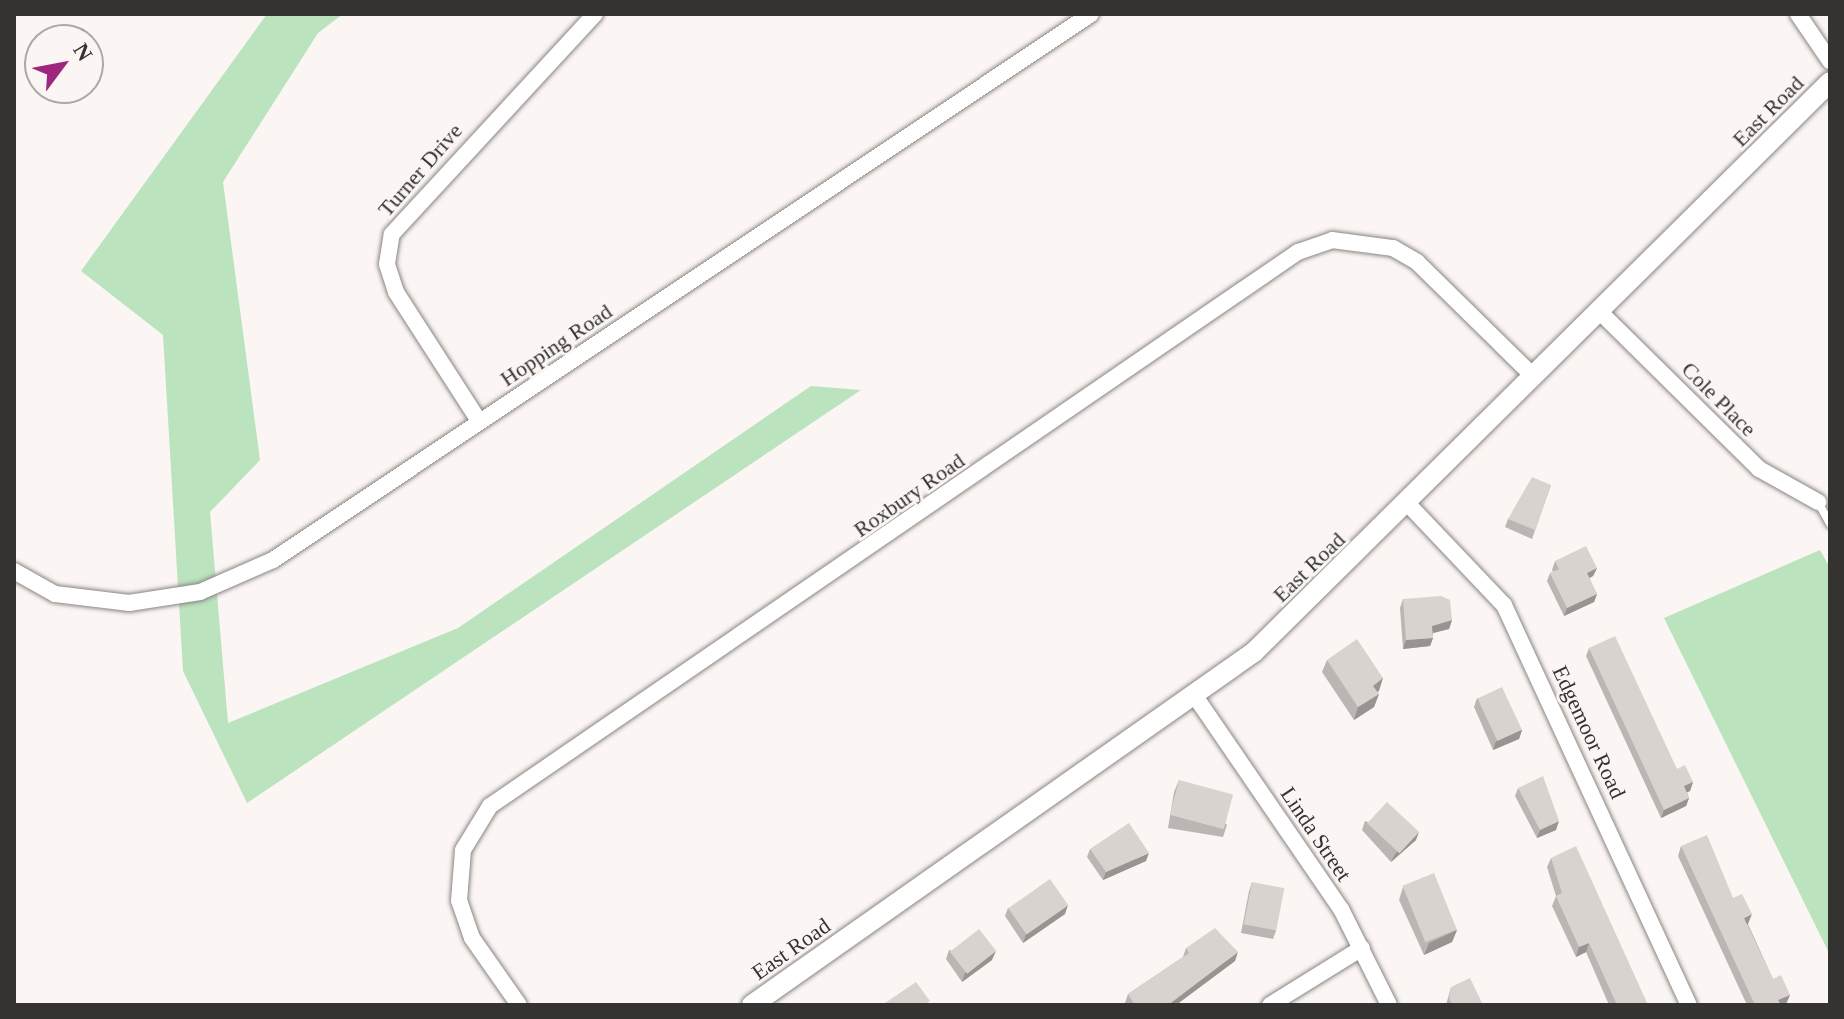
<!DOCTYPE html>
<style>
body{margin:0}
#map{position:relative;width:1844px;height:1019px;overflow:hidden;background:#fbf6f3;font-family:Georgia,serif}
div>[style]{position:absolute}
.green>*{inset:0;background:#bae3be}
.roads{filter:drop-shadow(0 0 2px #8a8583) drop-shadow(0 0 2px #8a8583)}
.service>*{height:8px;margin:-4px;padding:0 4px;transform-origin:4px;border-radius:4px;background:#fff}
.minor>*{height:16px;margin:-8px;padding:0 8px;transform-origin:8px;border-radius:8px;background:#fff}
.tertiary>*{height:20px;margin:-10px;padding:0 10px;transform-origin:10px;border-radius:10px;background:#fff}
.wall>*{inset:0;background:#bbb5b3}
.shaded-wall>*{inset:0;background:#989492}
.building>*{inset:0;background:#d9d3d0;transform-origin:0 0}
span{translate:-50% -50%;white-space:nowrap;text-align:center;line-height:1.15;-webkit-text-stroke:6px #fbf6f3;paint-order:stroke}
.street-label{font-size:22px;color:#353332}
.frame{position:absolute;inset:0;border:16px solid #353332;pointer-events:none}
.north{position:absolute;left:24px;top:24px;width:80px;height:80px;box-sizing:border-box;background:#fbf6f3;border:2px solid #aca8a6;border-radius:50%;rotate:58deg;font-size:22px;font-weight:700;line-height:32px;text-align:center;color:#353332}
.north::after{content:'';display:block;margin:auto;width:28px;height:36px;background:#9e267e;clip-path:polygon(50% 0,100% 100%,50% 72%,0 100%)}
</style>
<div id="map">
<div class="green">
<i style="clip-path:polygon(267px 14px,343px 14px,318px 33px,223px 182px,260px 460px,210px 512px,228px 723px,458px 628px,811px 386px,861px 390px,247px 803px,183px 671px,163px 335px,81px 271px)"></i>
<i style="clip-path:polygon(1820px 550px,1830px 568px,1830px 955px,1664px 618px)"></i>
</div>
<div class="roads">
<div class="service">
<i style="left:1818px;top:502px;width:25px;rotate:61deg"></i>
</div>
<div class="minor">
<i style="left:1798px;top:14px;width:57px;rotate:55.8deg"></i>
<i style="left:1600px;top:312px;width:223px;rotate:44.6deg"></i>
<i style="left:1759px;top:469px;width:68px;rotate:29.2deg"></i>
<i style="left:479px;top:421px;width:153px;rotate:-122.8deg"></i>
<i style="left:396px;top:292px;width:29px;rotate:-108deg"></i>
<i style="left:387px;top:264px;width:30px;rotate:-81deg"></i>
<i style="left:392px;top:234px;width:299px;rotate:-47.3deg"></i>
<i style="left:1408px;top:504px;width:139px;rotate:46.5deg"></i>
<i style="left:1504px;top:605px;width:441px;rotate:65.2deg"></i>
<i style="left:14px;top:571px;width:47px;rotate:29.3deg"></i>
<i style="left:55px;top:594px;width:75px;rotate:6.9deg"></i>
<i style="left:129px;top:603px;width:72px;rotate:-8.8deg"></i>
<i style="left:200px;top:592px;width:80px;rotate:-23.7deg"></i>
<i style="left:273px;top:560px;width:983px;rotate:-33.72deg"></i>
<i style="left:1195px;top:696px;width:258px;rotate:55.6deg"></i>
<i style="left:1341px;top:909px;width:107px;rotate:63.4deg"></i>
<i style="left:519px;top:1005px;width:82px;rotate:-125deg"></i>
<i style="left:472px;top:938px;width:39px;rotate:-109deg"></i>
<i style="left:459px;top:901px;width:51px;rotate:-85.5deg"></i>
<i style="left:463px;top:850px;width:52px;rotate:-58.5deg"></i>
<i style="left:490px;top:806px;width:980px;rotate:-34.44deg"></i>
<i style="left:1298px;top:252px;width:36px;rotate:-19deg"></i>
<i style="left:1332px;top:240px;width:62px;rotate:7.5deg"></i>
<i style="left:1393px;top:248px;width:28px;rotate:30deg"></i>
<i style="left:1417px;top:262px;width:163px;rotate:44.5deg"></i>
<i style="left:1270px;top:1005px;width:108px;rotate:-31.8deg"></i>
</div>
<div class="tertiary">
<i style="left:752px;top:1005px;width:614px;rotate:-35.11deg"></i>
<i style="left:1254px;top:652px;width:810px;rotate:-44.7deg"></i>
</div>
</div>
<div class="wall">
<i style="clip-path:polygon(1551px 485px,1532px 539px,1505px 527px,1508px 519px)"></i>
<i style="clip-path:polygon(1555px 561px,1597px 568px,1593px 576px,1589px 578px,1597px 594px,1594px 602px,1564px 616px,1547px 581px,1550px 573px,1553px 572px,1552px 570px)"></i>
<i style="clip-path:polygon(1403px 599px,1452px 620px,1449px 629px,1433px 633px,1433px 638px,1430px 646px,1403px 649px,1400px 608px)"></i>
<i style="clip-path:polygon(1589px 648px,1677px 769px,1693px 782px,1690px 791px,1687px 792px,1689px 798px,1686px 806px,1661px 818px,1586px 656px)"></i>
<i style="clip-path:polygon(1327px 660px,1383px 678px,1377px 692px,1379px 694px,1374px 707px,1354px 720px,1322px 672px)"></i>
<i style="clip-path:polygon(1477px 698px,1522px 730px,1519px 739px,1493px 750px,1474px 707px)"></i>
<i style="clip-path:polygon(1179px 780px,1227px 825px,1223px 837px,1168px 828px,1174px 792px)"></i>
<i style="clip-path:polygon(1518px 788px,1556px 830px,1537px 838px,1515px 796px)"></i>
<i style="clip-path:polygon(1365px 821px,1416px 840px,1391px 862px,1362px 830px)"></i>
<i style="clip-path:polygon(1681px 846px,1733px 898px,1748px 924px,1773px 979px,1790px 995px,1786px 1004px,1747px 1005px,1678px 856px)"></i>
<i style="clip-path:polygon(1090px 849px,1146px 861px,1103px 880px,1087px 857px)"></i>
<i style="clip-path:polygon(1551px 858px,1648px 1005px,1609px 1005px,1586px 952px,1576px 957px,1552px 906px,1556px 896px,1547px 867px)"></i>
<i style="clip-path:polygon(1252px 882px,1276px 931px,1273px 939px,1241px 933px,1249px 891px)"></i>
<i style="clip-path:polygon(1403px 887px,1457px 930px,1452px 942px,1424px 955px,1399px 900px)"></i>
<i style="clip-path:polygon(1008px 908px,1065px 914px,1023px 943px,1005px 916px)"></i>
<i style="clip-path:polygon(1186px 948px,1235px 961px,1176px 1005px,1126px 1005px,1125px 1003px,1128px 994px,1183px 957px)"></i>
<i style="clip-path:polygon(949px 950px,992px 960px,962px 982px,946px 959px)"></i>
<i style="clip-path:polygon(1451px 987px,1483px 1005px,1446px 1005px)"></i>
</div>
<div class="shaded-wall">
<i style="clip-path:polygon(1597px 568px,1593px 576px,1584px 581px,1587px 573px)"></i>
<i style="clip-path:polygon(1597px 594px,1594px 602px,1564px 616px,1567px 608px)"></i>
<i style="clip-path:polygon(1452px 620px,1449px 629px,1429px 634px,1432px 626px)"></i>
<i style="clip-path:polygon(1433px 638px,1430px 646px,1403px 649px,1406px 640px)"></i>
<i style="clip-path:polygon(1383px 678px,1379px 691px,1368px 698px,1373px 686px)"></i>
<i style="clip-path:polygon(1379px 694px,1374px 707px,1354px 720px,1358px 707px)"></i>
<i style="clip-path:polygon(1522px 730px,1519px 739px,1493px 750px,1496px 741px)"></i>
<i style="clip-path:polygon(1693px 782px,1690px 791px,1681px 795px,1684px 786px)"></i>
<i style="clip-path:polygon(1689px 798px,1686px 806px,1661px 818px,1664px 810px)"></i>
<i style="clip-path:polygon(1559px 821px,1556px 830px,1537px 838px,1540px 830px)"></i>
<i style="clip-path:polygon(1419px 832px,1416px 840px,1391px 862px,1395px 854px)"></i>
<i style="clip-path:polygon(1149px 853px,1146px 861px,1103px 880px,1106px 872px)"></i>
<i style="clip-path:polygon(1068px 905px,1065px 914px,1023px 943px,1026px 934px)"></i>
<i style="clip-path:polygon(1752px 914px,1748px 924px,1741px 927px,1744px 918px)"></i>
<i style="clip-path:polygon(1457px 930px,1452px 942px,1424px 955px,1429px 943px)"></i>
<i style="clip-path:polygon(1589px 943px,1586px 952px,1576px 957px,1579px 947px)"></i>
<i style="clip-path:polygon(996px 951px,992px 960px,962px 982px,965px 973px)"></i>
<i style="clip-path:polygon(1238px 952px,1235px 961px,1176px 1005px,1168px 1005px)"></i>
<i style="clip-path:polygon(1790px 995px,1786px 1004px,1777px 1005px,1778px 1000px)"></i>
</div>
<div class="building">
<i style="clip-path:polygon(1532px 477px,1551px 485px,1535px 530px,1508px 519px)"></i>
<i style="clip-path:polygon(1586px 546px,1597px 568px,1587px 573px,1597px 594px,1567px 608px,1550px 573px,1559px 569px,1555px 561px)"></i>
<i style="clip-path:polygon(1441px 596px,1450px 600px,1452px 620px,1432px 626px,1433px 638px,1406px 640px,1403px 599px)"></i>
<i style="clip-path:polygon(1615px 636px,1677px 769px,1685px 765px,1693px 782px,1684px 786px,1689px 798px,1664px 810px,1589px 648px)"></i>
<i style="clip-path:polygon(1357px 639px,1383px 678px,1373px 686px,1379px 694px,1358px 707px,1327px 660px)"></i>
<i style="left:1502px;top:687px;width:47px;height:27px;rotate:65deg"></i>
<i style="clip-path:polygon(1543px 776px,1559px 821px,1540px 830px,1518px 788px)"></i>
<i style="left:1179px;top:780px;width:56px;height:36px;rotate:15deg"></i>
<i style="left:1387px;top:802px;width:44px;height:29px;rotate:43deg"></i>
<i style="clip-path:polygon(1129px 823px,1149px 853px,1106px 872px,1090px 849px)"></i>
<i style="clip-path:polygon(1707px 835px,1733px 898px,1742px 894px,1752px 914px,1744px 918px,1773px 979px,1781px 975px,1790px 995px,1778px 1000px,1781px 1005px,1755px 1005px,1681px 846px)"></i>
<i style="clip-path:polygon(1576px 846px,1648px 1005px,1617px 1005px,1589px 943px,1579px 947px,1556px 896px,1562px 893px,1551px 858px)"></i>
<i style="left:1434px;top:873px;width:61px;height:34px;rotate:68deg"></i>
<i style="left:1050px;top:879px;width:32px;height:51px;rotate:55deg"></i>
<i style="left:1252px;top:882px;width:33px;height:43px;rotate:11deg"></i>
<i style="clip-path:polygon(1215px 928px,1238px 952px,1168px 1005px,1135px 1005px,1128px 994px,1189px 953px,1186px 948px)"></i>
<i style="left:979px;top:929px;width:28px;height:37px;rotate:52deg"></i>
<i style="clip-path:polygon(1470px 978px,1483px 1005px,1452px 1005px,1449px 998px,1451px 987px)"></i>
<i style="clip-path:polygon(916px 982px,930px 1001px,924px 1005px,882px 1005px)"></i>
</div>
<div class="street-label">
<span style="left:1768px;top:111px;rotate:-45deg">East Road</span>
<span style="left:420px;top:170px;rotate:-49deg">Turner Drive</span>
<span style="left:556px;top:345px;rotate:-34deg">Hopping Road</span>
<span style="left:1719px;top:399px;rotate:45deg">Cole Place</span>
<span style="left:909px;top:495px;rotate:-35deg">Roxbury Road</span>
<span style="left:1309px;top:567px;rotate:-44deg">East Road</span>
<span style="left:1589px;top:732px;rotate:65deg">Edgemoor Road</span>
<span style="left:1316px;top:834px;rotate:56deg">Linda Street</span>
<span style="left:791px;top:949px;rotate:-35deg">East Road</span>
</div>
<div class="frame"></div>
<div class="north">N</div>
</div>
